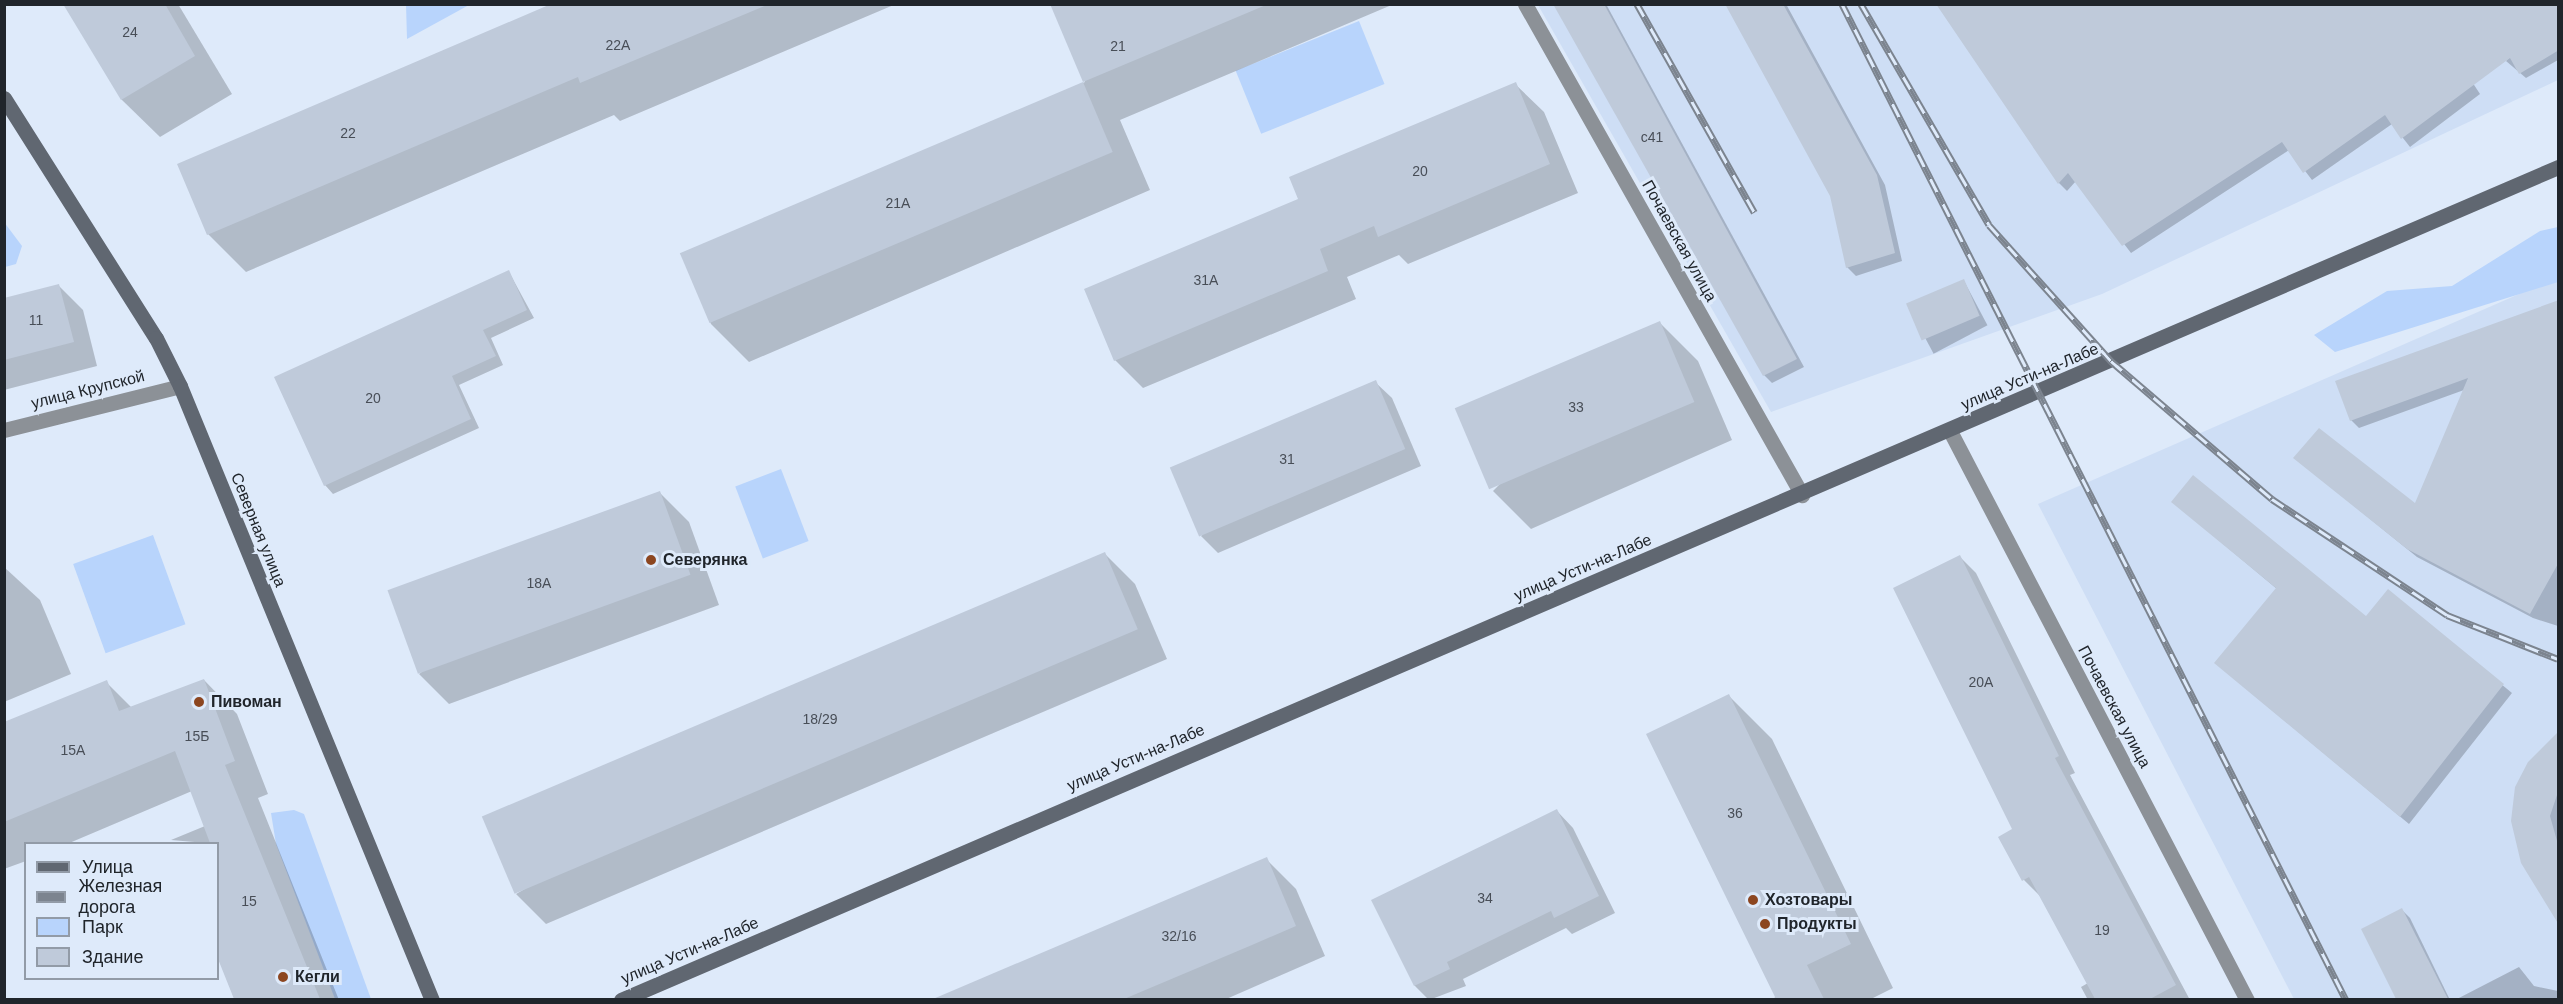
<!DOCTYPE html>
<meta charset="utf-8">
<style>
body{margin:0}
#map{position:relative;width:2563px;height:1004px;overflow:hidden;background:#deeafa;font-family:Helvetica,sans-serif}
div>[style]{position:absolute}
.built>*{inset:0;background:#cedef5}
.green>*{inset:0;background:#b8d4fc;transform-origin:0 0}
.shadow>*{inset:0;background:#0003;transform-origin:0 0}
.building>*{inset:0;background:#bfcada;transform-origin:0 0}
.street>*{height:15px;margin:-7.5px;padding:0 7.5px;transform-origin:7.5px;border-radius:7.5px;background:#8c9197}
.secondary>*{height:15px;margin:-7.5px;padding:0 7.5px;transform-origin:7.5px;border-radius:7.5px;background:#606771}
.rail>*{height:7px;margin-top:-3.5px;transform-origin:0;background:repeating-linear-gradient(90deg,#deeafa 0 14px,#7c848f 0 28px);box-sizing:border-box;border-block:2px solid #7c848f}
.dots>*{width:16px;height:16px;translate:-50% -50%;box-sizing:border-box;border:3px solid #deeafa;border-radius:50%}
span{translate:-50% -50%;white-space:nowrap;text-align:center;line-height:1.15;-webkit-text-stroke:6px #deeafa;paint-order:stroke}
.number-label{font-size:14px;color:#484e57}
.number-label span{-webkit-text-stroke-width:0}
.street-label{font-size:16px;color:#20252b}
.poi-label{font-size:16px;color:#20252b;font-weight:700}
.left{translate:0 -50%;text-align:left}
.frame{position:absolute;inset:0;border:6px solid #20252b;pointer-events:none}
.legend{position:absolute;left:24px;top:842px;width:195px;height:138px;box-sizing:border-box;background:#deeafa;border:2px solid #929ba7;margin:0;padding:8px 10px;list-style:none;font-size:18px;color:#20252b}
.legend li{display:flex;align-items:center;gap:12px;height:30px}
.legend b{width:30px;border:2px solid #929ba7}
</style>
<div id="map">
<div class="built">
<i style="clip-path:polygon(1538px 5px,2558px 5px,2558px 80px,2102px 294px,1771px 412px)"></i>
<i style="clip-path:polygon(2558px 277px,2558px 999px,2294px 999px,2038px 504px)"></i>
</div>
<div class="green">
<i style="clip-path:polygon(406px 4px,469px 4px,469px 5px,407px 39px)"></i>
<i style="left:1359px;top:21px;width:68px;height:133px;rotate:68deg"></i>
<i style="clip-path:polygon(4px 222px,22px 246px,16px 264px,5px 267px)"></i>
<i style="clip-path:polygon(2558px 227px,2558px 282px,2335px 352px,2314px 335px,2387px 291px,2452px 286px,2540px 231px)"></i>
<i style="left:781px;top:469px;width:77px;height:49px;rotate:69deg"></i>
<i style="left:153px;top:535px;width:95px;height:85px;rotate:70deg"></i>
<i style="clip-path:polygon(294px 810px,304px 814px,371px 999px,335px 999px,276px 844px,271px 813px)"></i>
</div>
<div class="shadow">
<i style="clip-path:polygon(64px 4px,178px 4px,232px 94px,160px 137px,122px 100px)"></i>
<i style="clip-path:polygon(557px 4px,896px 4px,620px 121px,614px 115px,246px 272px,208px 234px)"></i>
<i style="clip-path:polygon(1069px 4px,1394px 4px,1120px 120px,1150px 190px,749px 362px,711px 324px,682px 255px,1085px 82px,1055px 11px)"></i>
<i style="clip-path:polygon(1556px 4px,1606px 4px,1804px 367px,1772px 383px,1764px 375px)"></i>
<i style="clip-path:polygon(1727px 4px,1786px 4px,1885px 185px,1902px 261px,1856px 276px,1847px 267px,1831px 196px)"></i>
<i style="clip-path:polygon(1938px 4px,2421px 4px,2480px 94px,2410px 147px,2392px 124px,2312px 180px,2289px 150px,2131px 253px,2076px 181px,2067px 191px,2059px 183px)"></i>
<i style="clip-path:polygon(2558px 4px,2558px 60px,2526px 78px,2506px 61px)"></i>
<i style="clip-path:polygon(1515px 84px,1544px 112px,1578px 193px,1408px 264px,1399px 255px,1347px 277px,1356px 299px,1143px 388px,1115px 360px)"></i>
<i style="clip-path:polygon(509px 272px,534px 318px,491px 338px,503px 365px,459px 385px,479px 428px,333px 494px,325px 485px)"></i>
<i style="left:1964px;top:281px;width:50px;height:61px;rotate:62deg"></i>
<i style="clip-path:polygon(59px 286px,83px 310px,97px 366px,4px 390px,4px 300px)"></i>
<i style="clip-path:polygon(2558px 302px,2558px 626px,2533px 618px,2417px 557px,2295px 458px,2416px 506px,2464px 390px,2359px 428px,2351px 420px)"></i>
<i style="clip-path:polygon(1660px 323px,1698px 361px,1732px 440px,1531px 529px,1493px 491px)"></i>
<i style="clip-path:polygon(1375px 382px,1392px 398px,1421px 466px,1218px 553px,1201px 536px)"></i>
<i style="clip-path:polygon(659px 492px,689px 522px,719px 605px,449px 704px,419px 674px)"></i>
<i style="clip-path:polygon(2173px 502px,2366px 619px,2388px 591px,2512px 693px,2409px 824px,2225px 671px,2277px 589px)"></i>
<i style="clip-path:polygon(1105px 554px,1135px 584px,1167px 659px,546px 924px,516px 894px)"></i>
<i style="clip-path:polygon(1959px 556px,1976px 573px,2075px 773px,2070px 775px,2190px 1000px,2088px 1000px,2081px 987px,2088px 983px,2040px 896px,2024px 880px)"></i>
<i style="clip-path:polygon(4px 567px,40px 600px,71px 674px,4px 702px)"></i>
<i style="clip-path:polygon(204px 680px,237px 714px,268px 794px,258px 798px,339px 1000px,235px 1000px,218px 956px,218px 844px,171px 840px,205px 826px,192px 791px,67px 844px,26px 844px,26px 861px,4px 869px,4px 724px,106px 682px,132px 708px)"></i>
<i style="clip-path:polygon(1728px 695px,1772px 739px,1893px 988px,1869px 1000px,1770px 1000px,1776px 997px)"></i>
<i style="clip-path:polygon(2558px 742px,2558px 913px,2523px 862px)"></i>
<i style="clip-path:polygon(1557px 811px,1573px 828px,1615px 913px,1572px 934px,1566px 928px,1463px 979px,1466px 986px,1429px 1000px,1415px 986px,1373px 901px)"></i>
<i style="clip-path:polygon(1266px 859px,1296px 889px,1325px 956px,1224px 1000px,937px 1000px)"></i>
<i style="clip-path:polygon(2402px 910px,2410px 918px,2450px 1000px,2398px 1000px,2363px 930px)"></i>
<i style="clip-path:polygon(2519px 967px,2534px 986px,2558px 991px,2558px 1000px,2455px 1000px)"></i>
</div>
<div class="building">
<i style="clip-path:polygon(63px 4px,165px 4px,195px 56px,121px 100px)"></i>
<i style="clip-path:polygon(551px 4px,767px 5px,580px 83px,578px 77px,207px 235px,177px 164px)"></i>
<i style="clip-path:polygon(1050px 4px,1266px 4px,1266px 5px,1083px 82px)"></i>
<i style="clip-path:polygon(1553px 4px,1604px 4px,1797px 359px,1763px 376px)"></i>
<i style="clip-path:polygon(1725px 4px,1783px 4px,1877px 175px,1895px 253px,1846px 268px,1830px 196px)"></i>
<i style="clip-path:polygon(1936px 4px,2559px 4px,2559px 50px,2519px 74px,2510px 58px,2401px 139px,2385px 115px,2303px 173px,2282px 142px,2122px 246px,2068px 173px,2058px 184px)"></i>
<i style="left:1083px;top:82px;width:76px;height:438px;rotate:67deg"></i>
<i style="clip-path:polygon(1516px 82px,1550px 164px,1378px 237px,1374px 226px,1320px 249px,1328px 271px,1114px 361px,1084px 289px,1298px 199px,1289px 177px)"></i>
<i style="clip-path:polygon(509px 270px,527px 310px,483px 330px,496px 356px,452px 376px,471px 419px,324px 486px,274px 377px)"></i>
<i style="left:1964px;top:279px;width:40px;height:63px;rotate:67deg"></i>
<i style="clip-path:polygon(59px 284px,74px 342px,4px 360px,4px 298px)"></i>
<i style="clip-path:polygon(2559px 300px,2559px 562px,2530px 614px,2407px 549px,2293px 458px,2319px 428px,2415px 503px,2468px 378px,2350px 421px,2335px 381px)"></i>
<i style="left:1660px;top:321px;width:88px;height:223px;rotate:67deg"></i>
<i style="left:1376px;top:380px;width:75px;height:224px;rotate:67deg"></i>
<i style="clip-path:polygon(2193px 475px,2366px 616px,2388px 589px,2504px 684px,2400px 817px,2214px 663px,2276px 588px,2171px 502px)"></i>
<i style="left:660px;top:491px;width:89px;height:290px;rotate:70deg"></i>
<i style="left:1105px;top:552px;width:84px;height:677px;rotate:67deg"></i>
<i style="clip-path:polygon(1960px 555px,2059px 756px,2055px 758px,2176px 985px,2150px 999px,2095px 999px,2029px 877px,2022px 881px,1998px 837px,2012px 829px,1893px 588px)"></i>
<i style="clip-path:polygon(204px 679px,235px 761px,225px 765px,320px 999px,234px 999px,218px 959px,218px 843px,210px 843px,175px 751px,4px 822px,4px 722px,107px 680px,119px 711px)"></i>
<i style="clip-path:polygon(1729px 694px,1851px 944px,1807px 965px,1824px 999px,1776px 999px,1646px 734px)"></i>
<i style="clip-path:polygon(2559px 731px,2559px 789px,2550px 816px,2559px 848px,2559px 925px,2521px 863px,2511px 821px,2515px 787px,2528px 762px)"></i>
<i style="clip-path:polygon(1557px 809px,1599px 896px,1554px 918px,1551px 911px,1447px 962px,1450px 969px,1414px 986px,1371px 900px)"></i>
<i style="clip-path:polygon(1267px 857px,1296px 926px,1252px 945px,1124px 999px,933px 999px)"></i>
<i style="clip-path:polygon(2402px 908px,2448px 999px,2396px 999px,2361px 929px)"></i>
</div>
<div class="street">
<i style="left:1525px;top:4px;width:564px;rotate:60.57deg"></i>
<i style="left:4px;top:430px;width:181px;rotate:-14deg"></i>
<i style="left:1950px;top:431px;width:642px;rotate:62.44deg"></i>
</div>
<div class="secondary">
<i style="left:4px;top:98px;width:284px;rotate:57.7deg"></i>
<i style="left:156px;top:338px;width:54px;rotate:63.4deg"></i>
<i style="left:180px;top:386px;width:664px;rotate:67.69deg"></i>
<i style="left:621px;top:1000px;width:2109px;rotate:-23.27deg"></i>
</div>
<div class="rail">
<i style="left:1637px;top:4px;width:239px;rotate:60.6deg"></i>
<i style="left:1842px;top:4px;width:1116px;rotate:63.16deg"></i>
<i style="left:1861px;top:4px;width:255px;rotate:59.9deg"></i>
<i style="left:1989px;top:225px;width:183px;rotate:48.1deg"></i>
<i style="left:2111px;top:361px;width:212px;rotate:40.6deg"></i>
<i style="left:2272px;top:499px;width:210px;rotate:33.5deg"></i>
<i style="left:2447px;top:615px;width:119px;rotate:21.6deg"></i>
</div>
<div class="dots">
<i style="left:651px;top:560px;background:#8c4620"></i>
<i style="left:199px;top:702px;background:#8c4620"></i>
<i style="left:1753px;top:900px;background:#8c4620"></i>
<i style="left:1765px;top:924px;background:#8c4620"></i>
<i style="left:283px;top:977px;background:#8c4620"></i>
</div>
<div class="number-label">
<span style="left:130px;top:32px">24</span>
<span style="left:618px;top:45px">22А</span>
<span style="left:1118px;top:46px">21</span>
<span style="left:348px;top:133px">22</span>
<span style="left:1652px;top:137px">с41</span>
<span style="left:1420px;top:171px">20</span>
<span style="left:898px;top:203px">21А</span>
<span style="left:1206px;top:280px">31А</span>
<span style="left:36px;top:320px">11</span>
<span style="left:373px;top:398px">20</span>
<span style="left:1576px;top:407px">33</span>
<span style="left:1287px;top:459px">31</span>
<span style="left:539px;top:583px">18А</span>
<span style="left:1981px;top:682px">20А</span>
<span style="left:820px;top:719px">18/29</span>
<span style="left:197px;top:736px">15Б</span>
<span style="left:73px;top:750px">15А</span>
<span style="left:1735px;top:813px">36</span>
<span style="left:1485px;top:898px">34</span>
<span style="left:249px;top:901px">15</span>
<span style="left:2102px;top:930px">19</span>
<span style="left:1179px;top:936px">32/16</span>
</div>
<div class="street-label">
<span style="left:1679px;top:241px;rotate:61deg">Почаевская улица</span>
<span style="left:2030px;top:377px;rotate:-23deg">улица Усти-на-Лабе</span>
<span style="left:88px;top:390px;rotate:-14deg">улица Крупской</span>
<span style="left:258px;top:530px;rotate:68deg">Северная улица</span>
<span style="left:1583px;top:568px;rotate:-23deg">улица Усти-на-Лабе</span>
<span style="left:2114px;top:707px;rotate:62deg">Почаевская улица</span>
<span style="left:1136px;top:758px;rotate:-23deg">улица Усти-на-Лабе</span>
<span style="left:690px;top:951px;rotate:-23deg">улица Усти-на-Лабе</span>
</div>
<div class="poi-label">
<span class="left" style="left:663px;top:560px">Северянка</span>
<span class="left" style="left:211px;top:702px">Пивоман</span>
<span class="left" style="left:1765px;top:900px">Хозтовары</span>
<span class="left" style="left:1777px;top:924px">Продукты</span>
<span class="left" style="left:295px;top:977px">Кегли</span>
</div>
<div class="frame"></div>
<ul class="legend">
<li><b style="height:8px;background:#606771"></b>Улица</li>
<li><b style="height:8px;background:#7c848f"></b>Железная дорога</li>
<li><b style="height:16px;background:#b8d4fc"></b>Парк</li>
<li><b style="height:16px;background:#bfcada"></b>Здание</li>
</ul>
</div>
